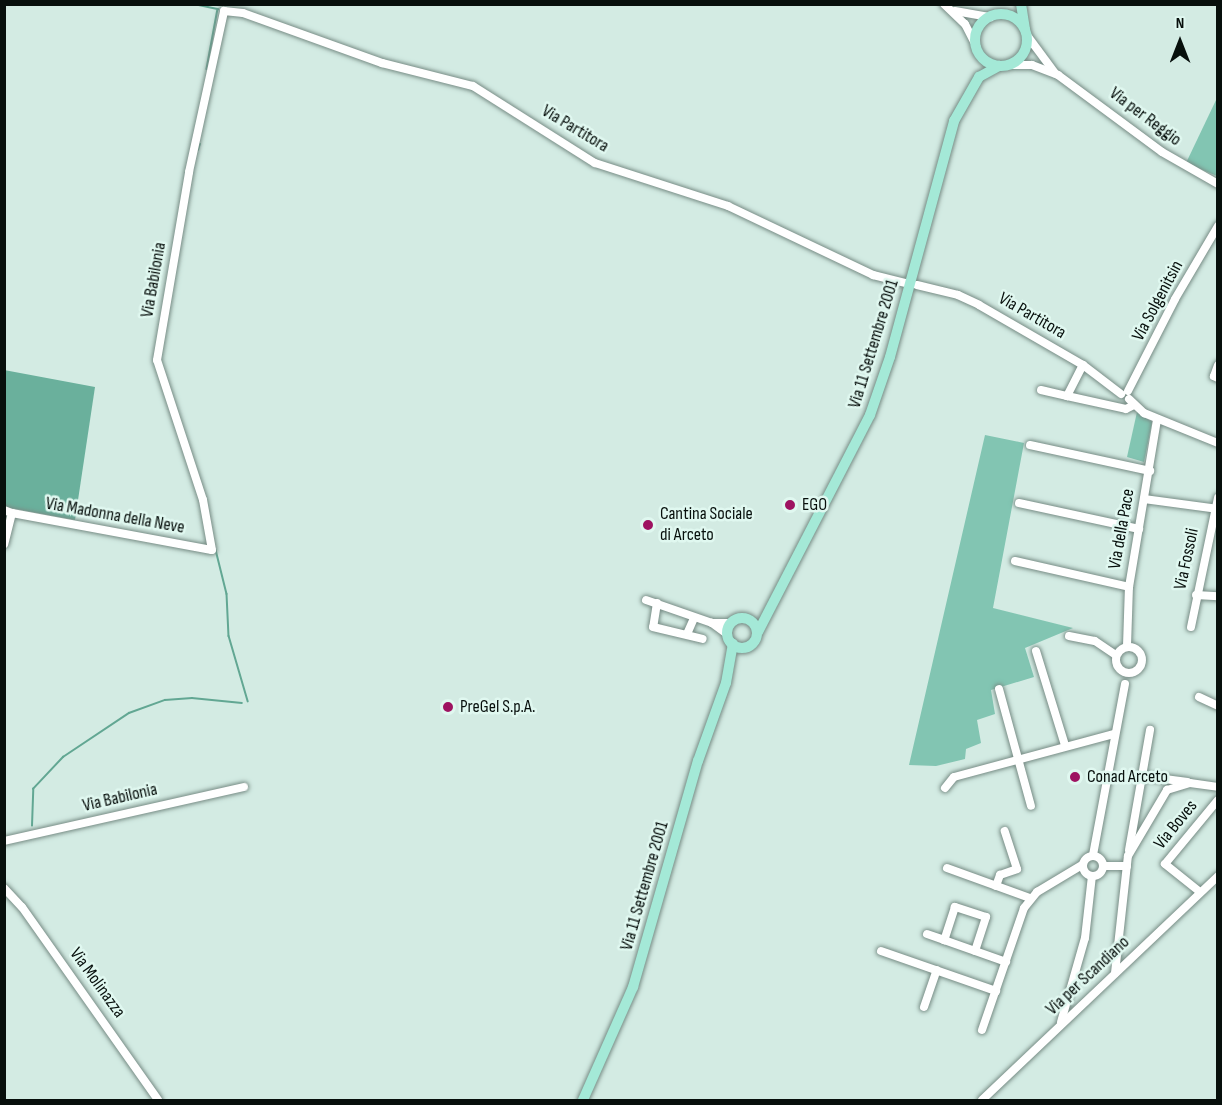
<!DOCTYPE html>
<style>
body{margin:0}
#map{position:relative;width:1222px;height:1105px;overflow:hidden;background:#d3ebe3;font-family:"Sofia Sans Condensed",sans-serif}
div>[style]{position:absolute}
.green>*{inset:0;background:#82c5b2}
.forest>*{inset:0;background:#6ab09c}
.stream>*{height:1.5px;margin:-0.75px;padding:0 0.75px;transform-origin:0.75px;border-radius:0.75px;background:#62a793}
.roads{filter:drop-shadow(0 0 2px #778c85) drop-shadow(0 0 2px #778c85)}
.minor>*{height:8px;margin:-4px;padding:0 4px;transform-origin:4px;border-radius:4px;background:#fff}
.minor>.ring{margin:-4px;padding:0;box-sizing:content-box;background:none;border:8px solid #fff;border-radius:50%}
.major>*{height:10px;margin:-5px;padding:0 5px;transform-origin:5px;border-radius:5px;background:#a4e9d7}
.major>.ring{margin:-5px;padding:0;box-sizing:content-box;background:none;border:10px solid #a4e9d7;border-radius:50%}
.dots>*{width:16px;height:16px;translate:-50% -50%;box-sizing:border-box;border:3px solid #e0f8f0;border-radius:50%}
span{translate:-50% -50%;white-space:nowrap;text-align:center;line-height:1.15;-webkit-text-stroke:5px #e0f8f0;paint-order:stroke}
.street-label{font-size:18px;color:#070f0c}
.poi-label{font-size:18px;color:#070f0c}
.left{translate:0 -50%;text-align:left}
.frame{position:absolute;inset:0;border:6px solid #070f0c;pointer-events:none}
.north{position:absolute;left:1150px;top:12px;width:60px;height:60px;-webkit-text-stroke:4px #e0f8f0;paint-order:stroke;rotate:0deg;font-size:16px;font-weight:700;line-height:24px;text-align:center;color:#070f0c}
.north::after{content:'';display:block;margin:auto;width:21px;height:27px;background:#070f0c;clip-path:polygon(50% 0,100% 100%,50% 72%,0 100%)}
</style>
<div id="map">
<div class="green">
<i style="clip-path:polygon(1217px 98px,1217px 176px,1186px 163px)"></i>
<i style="clip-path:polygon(1137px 412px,1152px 422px,1144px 462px,1127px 457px)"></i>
<i style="clip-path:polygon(985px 435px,1024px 443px,993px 608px,1073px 628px,1025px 648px,1034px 677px,991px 690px,995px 714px,977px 720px,981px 743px,966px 749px,965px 759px,936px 766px,909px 765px)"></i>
</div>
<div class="forest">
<i style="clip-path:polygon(4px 370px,95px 387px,75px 520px,5px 507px)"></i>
</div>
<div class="stream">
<i style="left:194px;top:4px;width:25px;rotate:12deg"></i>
<i style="left:218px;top:9px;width:61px;rotate:100.4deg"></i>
<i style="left:198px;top:150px;width:6px;rotate:-72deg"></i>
<i style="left:216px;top:550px;width:45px;rotate:76deg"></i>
<i style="left:227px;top:594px;width:42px;rotate:87.3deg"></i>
<i style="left:229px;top:636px;width:68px;rotate:73.7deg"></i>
<i style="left:32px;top:826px;width:37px;rotate:-88deg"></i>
<i style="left:33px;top:789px;width:44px;rotate:-46.8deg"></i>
<i style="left:63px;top:757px;width:79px;rotate:-33.7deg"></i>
<i style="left:129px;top:713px;width:38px;rotate:-20deg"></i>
<i style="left:165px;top:700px;width:27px;rotate:-4deg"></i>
<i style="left:192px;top:698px;width:50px;rotate:5.7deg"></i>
</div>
<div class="roads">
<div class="minor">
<i style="left:944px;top:4px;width:29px;rotate:44deg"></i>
<i style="left:965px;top:24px;width:25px;rotate:63deg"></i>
<i style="left:955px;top:11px;width:36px;rotate:10deg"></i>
<i style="left:1026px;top:34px;width:49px;rotate:53.4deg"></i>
<i style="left:1010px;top:65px;width:22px"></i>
<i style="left:1032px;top:65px;width:28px;rotate:21deg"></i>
<i style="left:1058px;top:75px;width:129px;rotate:36.5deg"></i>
<i style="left:1162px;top:152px;width:64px;rotate:29.7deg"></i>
<i style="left:917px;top:285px;width:42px;rotate:13.7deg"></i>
<i style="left:958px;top:295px;width:23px;rotate:25deg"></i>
<i style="left:979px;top:305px;width:120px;rotate:30deg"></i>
<i style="left:1083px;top:365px;width:48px;rotate:37.3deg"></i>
<i style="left:1218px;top:365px;width:12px;rotate:110deg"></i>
<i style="left:1214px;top:376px;width:4px;rotate:27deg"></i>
<i style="left:1041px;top:390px;width:27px;rotate:13deg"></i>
<i style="left:1067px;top:396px;width:35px;rotate:-63deg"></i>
<i style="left:1128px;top:391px;width:103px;rotate:-62.9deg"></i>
<i style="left:1175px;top:299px;width:85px;rotate:-59.5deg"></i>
<i style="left:1067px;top:396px;width:60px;rotate:12.4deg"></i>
<i style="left:1126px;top:409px;width:9px;rotate:-27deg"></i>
<i style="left:1129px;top:399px;width:21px;rotate:43deg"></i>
<i style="left:1144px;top:413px;width:80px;rotate:22.1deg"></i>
<i style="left:1030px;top:445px;width:123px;rotate:12.2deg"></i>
<i style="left:1144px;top:499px;width:75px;rotate:7.7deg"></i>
<i style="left:1019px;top:503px;width:123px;rotate:12.2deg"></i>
<i style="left:4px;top:510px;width:9px;rotate:21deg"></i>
<i style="left:12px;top:513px;width:32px;rotate:104deg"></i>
<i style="left:12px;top:513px;width:203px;rotate:10.5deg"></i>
<i style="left:212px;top:550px;width:51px;rotate:-100.2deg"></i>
<i style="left:203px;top:500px;width:147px;rotate:-108.2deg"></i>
<i style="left:157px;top:360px;width:191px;rotate:-80.3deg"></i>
<i style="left:189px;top:172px;width:165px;rotate:-77.7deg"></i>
<i style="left:224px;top:11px;width:19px;rotate:6deg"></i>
<i style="left:243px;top:13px;width:148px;rotate:19.8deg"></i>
<i style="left:382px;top:63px;width:94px;rotate:14.2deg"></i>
<i style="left:473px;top:86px;width:144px;rotate:32.3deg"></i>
<i style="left:595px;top:163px;width:140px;rotate:17.9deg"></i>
<i style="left:728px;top:206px;width:161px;rotate:25.4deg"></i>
<i style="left:873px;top:275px;width:38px;rotate:14deg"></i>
<i style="left:1015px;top:561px;width:117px;rotate:12.8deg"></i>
<i style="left:1196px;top:595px;width:22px;rotate:3deg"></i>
<i style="left:646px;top:600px;width:70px;rotate:19.2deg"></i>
<i style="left:657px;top:603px;width:24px;rotate:99deg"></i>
<i style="left:653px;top:627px;width:51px;rotate:13.5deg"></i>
<i style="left:1191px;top:627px;width:132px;rotate:-78.2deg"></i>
<i style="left:687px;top:634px;width:17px;rotate:-66deg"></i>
<i style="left:727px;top:634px;width:19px;rotate:-144deg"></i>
<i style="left:712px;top:623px;width:19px"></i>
<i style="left:1069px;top:636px;width:26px;rotate:11deg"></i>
<i style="left:1095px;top:641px;width:25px;rotate:34deg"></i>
<i style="left:1127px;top:646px;width:59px;rotate:-88.1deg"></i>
<i style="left:1129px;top:587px;width:170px;rotate:-80.5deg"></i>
<i class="ring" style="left:1116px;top:647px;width:18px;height:18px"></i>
<i style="left:1036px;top:651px;width:98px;rotate:72.9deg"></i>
<i style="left:999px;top:689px;width:121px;rotate:74.7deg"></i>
<i style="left:1199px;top:697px;width:21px;rotate:25deg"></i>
<i style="left:1142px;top:776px;width:47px;rotate:-80.1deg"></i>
<i style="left:945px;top:788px;width:14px;rotate:-51deg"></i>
<i style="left:954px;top:777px;width:165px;rotate:-15.1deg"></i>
<i style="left:4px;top:841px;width:246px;rotate:-12.7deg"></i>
<i style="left:1129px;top:850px;width:75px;rotate:-80deg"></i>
<i style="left:1142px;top:776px;width:46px;rotate:7.4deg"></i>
<i style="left:1093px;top:855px;width:174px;rotate:-79.4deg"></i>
<i class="ring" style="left:1083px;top:856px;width:12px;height:12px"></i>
<i style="left:1103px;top:866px;width:24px"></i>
<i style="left:947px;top:868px;width:88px;rotate:19.9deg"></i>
<i style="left:996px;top:886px;width:12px;rotate:-70deg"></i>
<i style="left:1000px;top:875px;width:18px;rotate:-19deg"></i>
<i style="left:1017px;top:869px;width:40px;rotate:-108deg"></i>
<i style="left:4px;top:888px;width:26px;rotate:47deg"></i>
<i style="left:22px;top:907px;width:236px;rotate:54.8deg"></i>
<i style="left:1200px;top:892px;width:45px;rotate:-141.3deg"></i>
<i style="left:1165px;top:864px;width:83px;rotate:-50.4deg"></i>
<i style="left:927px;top:934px;width:18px;rotate:19deg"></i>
<i style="left:881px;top:951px;width:122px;rotate:19.2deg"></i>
<i style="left:975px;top:951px;width:36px;rotate:-72deg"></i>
<i style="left:986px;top:917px;width:33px;rotate:-162deg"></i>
<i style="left:955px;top:907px;width:35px;rotate:108deg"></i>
<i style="left:944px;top:940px;width:66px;rotate:19.5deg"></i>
<i style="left:1115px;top:973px;width:118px;rotate:-83.7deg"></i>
<i style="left:1128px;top:856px;width:77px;rotate:-59.4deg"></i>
<i style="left:1167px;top:790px;width:24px;rotate:-17deg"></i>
<i style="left:1190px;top:783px;width:28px;rotate:8deg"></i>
<i style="left:924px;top:1007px;width:39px;rotate:-71deg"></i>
<i style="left:1061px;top:1022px;width:87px;rotate:-74.1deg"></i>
<i style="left:1085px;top:938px;width:62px;rotate:-83.6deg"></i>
<i style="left:982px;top:1030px;width:129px;rotate:-71deg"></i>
<i style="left:1024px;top:908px;width:21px;rotate:-51deg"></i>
<i style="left:1037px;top:892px;width:52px;rotate:-31deg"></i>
<i style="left:982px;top:1100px;width:325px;rotate:-43.5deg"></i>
</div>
<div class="major">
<i style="left:1021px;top:4px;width:25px;rotate:81deg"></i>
<i class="ring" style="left:975px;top:14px;width:42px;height:42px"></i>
<i class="ring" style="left:727px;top:618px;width:20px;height:20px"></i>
<i style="left:758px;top:632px;width:244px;rotate:-62.7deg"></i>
<i style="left:870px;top:415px;width:61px;rotate:-71deg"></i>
<i style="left:890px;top:357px;width:245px;rotate:-74.8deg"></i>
<i style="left:954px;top:121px;width:51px;rotate:-60.4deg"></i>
<i style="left:979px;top:77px;width:23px;rotate:-29deg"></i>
<i style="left:583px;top:1100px;width:124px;rotate:-66.1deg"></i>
<i style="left:633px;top:987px;width:235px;rotate:-74deg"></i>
<i style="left:698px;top:761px;width:83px;rotate:-70.3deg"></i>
<i style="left:726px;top:683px;width:40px;rotate:-80deg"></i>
</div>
</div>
<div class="dots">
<i style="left:790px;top:505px;background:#9e1361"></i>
<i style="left:648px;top:525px;background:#9e1361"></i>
<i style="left:448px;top:707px;background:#9e1361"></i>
<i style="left:1075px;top:777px;background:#9e1361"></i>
</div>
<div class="street-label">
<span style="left:1145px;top:117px;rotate:37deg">Via per Reggio</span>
<span style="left:575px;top:129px;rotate:31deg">Via Partitora</span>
<span style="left:154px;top:280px;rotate:-80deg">Via Babilonia</span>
<span style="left:1158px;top:301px;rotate:-62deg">Via Solgenitsin</span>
<span style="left:1032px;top:316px;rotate:30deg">Via Partitora</span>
<span style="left:874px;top:344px;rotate:-73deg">Via 11 Settembre 2001</span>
<span style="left:115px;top:516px;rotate:10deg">Via Madonna della Neve</span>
<span style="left:1122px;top:529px;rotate:-80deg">Via della Pace</span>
<span style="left:1187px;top:559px;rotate:-78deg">Via Fossoli</span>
<span style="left:120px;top:798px;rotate:-13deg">Via Babilonia</span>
<span style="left:1176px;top:825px;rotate:-51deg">Via Boves</span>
<span style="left:645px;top:886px;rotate:-74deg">Via 11 Settembre 2001</span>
<span style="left:1088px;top:976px;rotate:-43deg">Via per Scandiano</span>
<span style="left:97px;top:983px;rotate:54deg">Via Molinazza</span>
</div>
<div class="poi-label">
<span class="left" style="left:802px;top:505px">EGO</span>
<span class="left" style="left:660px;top:525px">Cantina Sociale<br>di Arceto</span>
<span class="left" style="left:460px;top:707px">PreGel S.p.A.</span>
<span class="left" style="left:1087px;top:777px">Conad Arceto</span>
</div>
<div class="frame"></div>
<div class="north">N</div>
</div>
